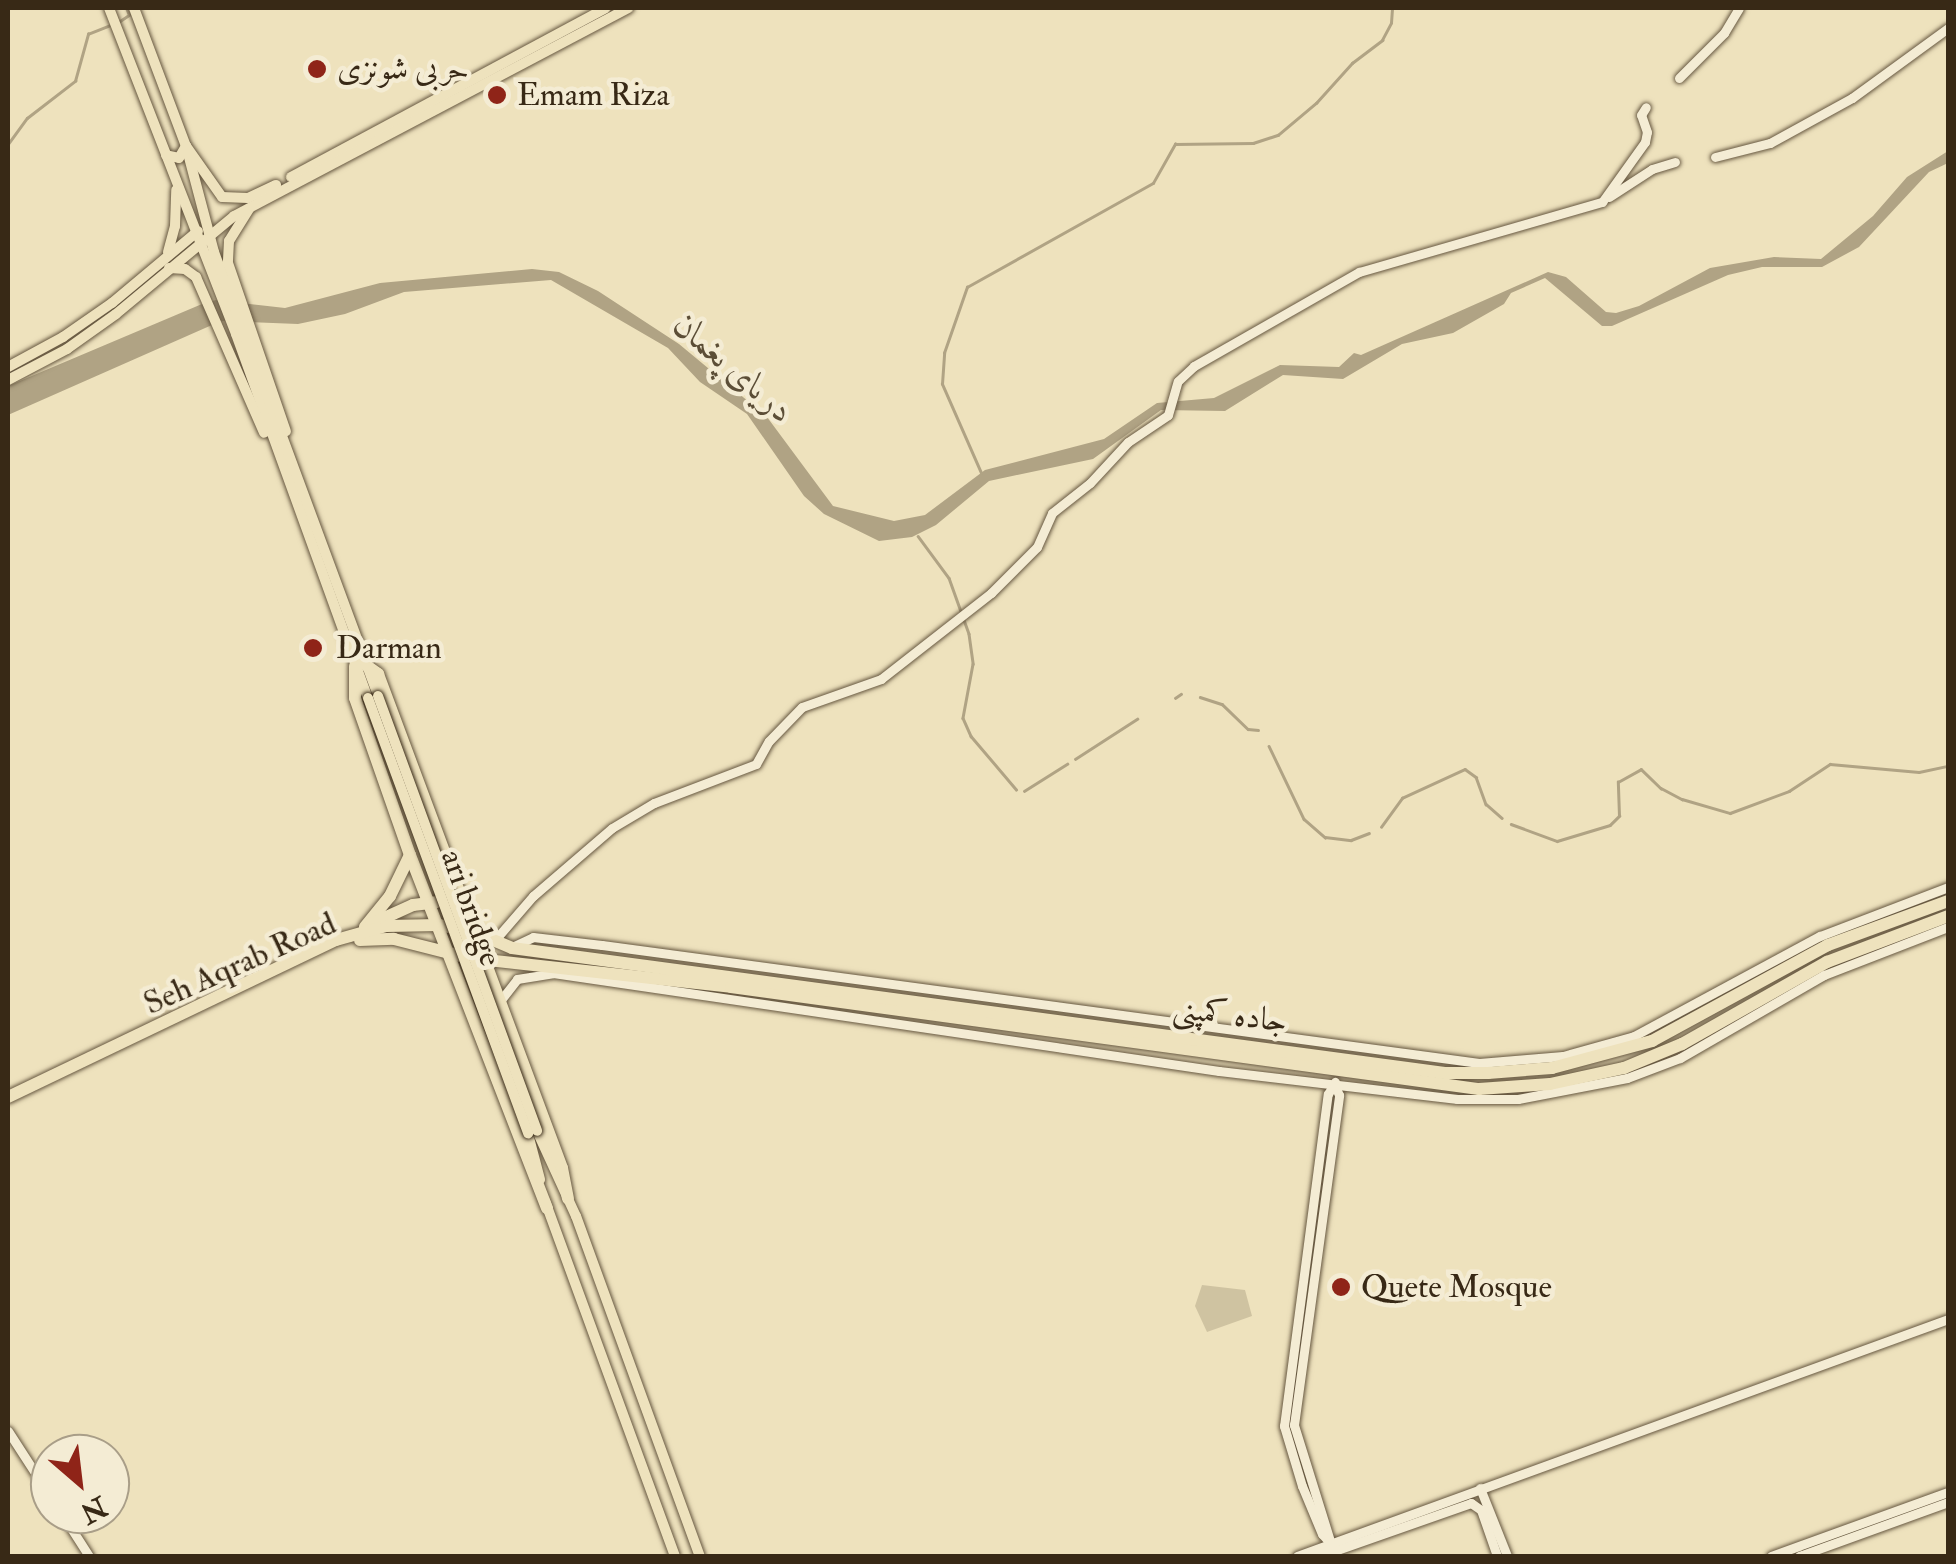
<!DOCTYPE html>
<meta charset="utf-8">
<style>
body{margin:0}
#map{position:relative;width:1956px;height:1564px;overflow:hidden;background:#eee2bd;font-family:"IM FELL Double Pica",Amiri,serif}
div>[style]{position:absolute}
.green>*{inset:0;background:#cfc3a1}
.water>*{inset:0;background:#b0a384}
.stream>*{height:2.5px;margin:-1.25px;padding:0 1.25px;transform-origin:1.25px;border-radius:1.25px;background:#b0a384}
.roads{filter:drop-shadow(0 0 2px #665740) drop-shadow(0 0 2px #665740)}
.minor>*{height:9px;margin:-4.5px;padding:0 4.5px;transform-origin:4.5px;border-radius:4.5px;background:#f4ecd4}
.major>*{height:10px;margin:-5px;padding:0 5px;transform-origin:5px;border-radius:5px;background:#eee2bd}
.highway>*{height:12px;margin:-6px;padding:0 6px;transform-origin:6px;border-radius:6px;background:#eee2bd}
.bridges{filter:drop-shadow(0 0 2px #382916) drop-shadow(0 0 2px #382916)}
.major-bridge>*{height:10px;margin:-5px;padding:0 5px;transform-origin:5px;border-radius:5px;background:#eee2bd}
.dots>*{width:28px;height:28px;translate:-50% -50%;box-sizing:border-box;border:5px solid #f4ecd4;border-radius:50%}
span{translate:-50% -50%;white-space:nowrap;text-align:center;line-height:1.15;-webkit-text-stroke:9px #f4ecd4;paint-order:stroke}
.poi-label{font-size:32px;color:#382916}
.left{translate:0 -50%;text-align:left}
.street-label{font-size:32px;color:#382916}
.water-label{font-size:35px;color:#5c4e37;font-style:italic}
.frame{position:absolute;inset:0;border:10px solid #382916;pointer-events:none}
.north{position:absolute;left:30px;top:1434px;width:100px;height:100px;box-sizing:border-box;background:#f4ecd4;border:2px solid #a99e88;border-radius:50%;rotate:152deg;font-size:28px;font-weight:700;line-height:40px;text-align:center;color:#382916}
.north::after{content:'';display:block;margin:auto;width:35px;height:45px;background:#8f2418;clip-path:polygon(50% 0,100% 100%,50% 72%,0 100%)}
</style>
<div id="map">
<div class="green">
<i style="clip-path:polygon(1202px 1285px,1245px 1290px,1252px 1316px,1207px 1332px,1195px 1306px)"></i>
</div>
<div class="water">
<i style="clip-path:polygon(1948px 151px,1948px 163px,1929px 172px,1859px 247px,1822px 267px,1762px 267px,1728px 275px,1612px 326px,1602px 326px,1545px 278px,1511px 293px,1504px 304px,1453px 333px,1402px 344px,1343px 379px,1283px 375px,1225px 411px,1161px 410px,1093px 459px,989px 481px,936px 525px,912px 537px,879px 541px,824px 514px,804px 496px,747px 414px,700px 382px,668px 348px,551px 280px,404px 292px,345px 314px,298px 324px,221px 321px,8px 415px,8px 386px,202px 304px,216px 300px,285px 308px,380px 283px,532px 269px,559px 272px,598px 291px,679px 344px,767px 417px,833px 506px,894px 521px,925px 515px,985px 470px,1104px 439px,1157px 403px,1214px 398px,1280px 365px,1339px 367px,1354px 353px,1361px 355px,1548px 272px,1566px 277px,1606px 312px,1616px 313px,1639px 306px,1710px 268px,1774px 257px,1821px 259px,1873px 216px,1907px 177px)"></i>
</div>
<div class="stream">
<i style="left:120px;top:21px;width:11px;rotate:-34deg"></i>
<i style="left:129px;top:15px;width:8px;rotate:-113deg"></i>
<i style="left:8px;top:144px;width:32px;rotate:-54deg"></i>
<i style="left:27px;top:118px;width:61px;rotate:-37.6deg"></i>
<i style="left:75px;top:81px;width:49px;rotate:-74.5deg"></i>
<i style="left:88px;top:34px;width:22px;rotate:-22deg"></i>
<i style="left:981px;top:473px;width:97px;rotate:-113.7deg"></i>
<i style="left:942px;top:384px;width:31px;rotate:-86deg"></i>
<i style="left:944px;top:353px;width:70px;rotate:-70.8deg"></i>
<i style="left:967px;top:287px;width:213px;rotate:-29.2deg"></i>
<i style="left:1153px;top:183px;width:45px;rotate:-60.6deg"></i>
<i style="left:1175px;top:144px;width:78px;rotate:-0.7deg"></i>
<i style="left:1253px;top:143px;width:26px;rotate:-18deg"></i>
<i style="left:1278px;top:135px;width:50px;rotate:-40.1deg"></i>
<i style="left:1316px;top:103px;width:54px;rotate:-48deg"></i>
<i style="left:1352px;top:63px;width:38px;rotate:-37deg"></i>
<i style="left:1382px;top:40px;width:19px;rotate:-62deg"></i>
<i style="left:1391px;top:23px;width:15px;rotate:-86deg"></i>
<i style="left:918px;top:536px;width:52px;rotate:53.6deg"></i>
<i style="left:949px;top:578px;width:59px;rotate:70.3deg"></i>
<i style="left:969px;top:634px;width:30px;rotate:82deg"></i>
<i style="left:973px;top:664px;width:55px;rotate:100.5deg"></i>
<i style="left:963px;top:718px;width:20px;rotate:66deg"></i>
<i style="left:971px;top:736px;width:70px;rotate:49.7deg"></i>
<i style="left:1200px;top:697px;width:23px;rotate:18deg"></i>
<i style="left:1222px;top:704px;width:36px;rotate:44deg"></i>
<i style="left:1248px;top:729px;width:10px;rotate:6deg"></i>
<i style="left:1175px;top:698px;width:7px;rotate:-34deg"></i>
<i style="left:1269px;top:746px;width:81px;rotate:64.4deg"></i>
<i style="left:1304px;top:819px;width:28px;rotate:41deg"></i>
<i style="left:1325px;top:837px;width:26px;rotate:7deg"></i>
<i style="left:1351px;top:840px;width:19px;rotate:-21deg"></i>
<i style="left:1075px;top:759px;width:74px;rotate:-32.8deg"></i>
<i style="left:1024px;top:791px;width:51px;rotate:-32.1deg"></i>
<i style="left:1511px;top:824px;width:49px;rotate:20.3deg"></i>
<i style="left:1557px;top:841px;width:55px;rotate:-16.8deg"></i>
<i style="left:1610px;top:825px;width:13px;rotate:-45deg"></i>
<i style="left:1619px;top:816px;width:34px;rotate:-92deg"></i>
<i style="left:1618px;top:782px;width:26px;rotate:-29deg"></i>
<i style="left:1641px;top:769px;width:28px;rotate:44deg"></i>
<i style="left:1661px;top:788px;width:24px;rotate:28deg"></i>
<i style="left:1682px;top:799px;width:50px;rotate:16.3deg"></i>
<i style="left:1730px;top:813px;width:63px;rotate:-20.4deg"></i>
<i style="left:1789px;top:791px;width:49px;rotate:-33.4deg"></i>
<i style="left:1830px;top:764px;width:89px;rotate:5.1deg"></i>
<i style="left:1919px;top:772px;width:30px;rotate:-12deg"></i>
<i style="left:1381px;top:827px;width:36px;rotate:-54deg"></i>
<i style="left:1402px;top:798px;width:69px;rotate:-24.7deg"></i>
<i style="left:1465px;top:769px;width:14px;rotate:36deg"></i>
<i style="left:1476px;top:777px;width:29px;rotate:70deg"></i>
<i style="left:1486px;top:804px;width:21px;rotate:41deg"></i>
</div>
<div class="roads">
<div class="minor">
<i style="left:1679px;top:78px;width:64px;rotate:-45deg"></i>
<i style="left:1724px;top:33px;width:29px;rotate:-59deg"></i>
<i style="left:1715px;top:157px;width:57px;rotate:-14.3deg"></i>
<i style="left:1770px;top:143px;width:94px;rotate:-28.8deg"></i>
<i style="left:1852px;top:98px;width:119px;rotate:-36.1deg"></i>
<i style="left:1609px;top:197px;width:51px;rotate:-33.1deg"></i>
<i style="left:1652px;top:169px;width:24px;rotate:-17deg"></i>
<i style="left:494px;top:941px;width:60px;rotate:-49.1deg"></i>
<i style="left:533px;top:896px;width:104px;rotate:-40.7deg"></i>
<i style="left:612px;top:828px;width:49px;rotate:-30.8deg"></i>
<i style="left:654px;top:803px;width:109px;rotate:-20.9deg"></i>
<i style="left:756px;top:764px;width:26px;rotate:-61deg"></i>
<i style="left:769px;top:741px;width:47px;rotate:-45.9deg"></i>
<i style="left:802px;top:707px;width:84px;rotate:-19.5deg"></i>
<i style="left:881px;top:679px;width:140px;rotate:-38deg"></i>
<i style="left:991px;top:593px;width:65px;rotate:-45deg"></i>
<i style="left:1037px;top:547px;width:37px;rotate:-66deg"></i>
<i style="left:1052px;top:513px;width:48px;rotate:-38.3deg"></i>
<i style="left:1090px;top:483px;width:56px;rotate:-47.2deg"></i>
<i style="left:1128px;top:442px;width:48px;rotate:-34deg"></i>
<i style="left:1168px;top:415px;width:35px;rotate:-74deg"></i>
<i style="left:1178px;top:381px;width:22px;rotate:-43deg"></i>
<i style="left:1194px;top:366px;width:190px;rotate:-29.7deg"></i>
<i style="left:1359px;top:272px;width:253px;rotate:-16.1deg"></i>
<i style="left:1602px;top:202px;width:74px;rotate:-54.4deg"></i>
<i style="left:1645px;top:142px;width:10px;rotate:-79deg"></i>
<i style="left:1647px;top:132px;width:18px;rotate:-109deg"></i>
<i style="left:1641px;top:115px;width:9px;rotate:-58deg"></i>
<i style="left:514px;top:946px;width:21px;rotate:-25deg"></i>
<i style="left:533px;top:937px;width:69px;rotate:6.6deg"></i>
<i style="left:602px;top:945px;width:885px;rotate:7.66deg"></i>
<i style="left:1479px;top:1063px;width:84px;rotate:-4.8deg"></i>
<i style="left:1563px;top:1056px;width:74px;rotate:-15.7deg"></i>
<i style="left:1634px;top:1036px;width:211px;rotate:-28.3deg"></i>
<i style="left:1820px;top:936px;width:137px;rotate:-20.9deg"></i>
<i style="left:500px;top:1001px;width:28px;rotate:-52deg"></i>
<i style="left:517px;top:979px;width:36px;rotate:-9deg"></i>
<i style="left:553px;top:973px;width:673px;rotate:8.37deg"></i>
<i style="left:1219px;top:1071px;width:240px;rotate:6.7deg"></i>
<i style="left:1457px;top:1099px;width:61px"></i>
<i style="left:1518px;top:1099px;width:111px;rotate:-10.9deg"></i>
<i style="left:1627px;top:1078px;width:57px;rotate:-20.7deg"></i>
<i style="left:1680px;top:1058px;width:166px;rotate:-30deg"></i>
<i style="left:1824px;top:975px;width:133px;rotate:-21.2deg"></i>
<i style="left:8px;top:1431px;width:77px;rotate:57.1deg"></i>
<i style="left:1480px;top:1488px;width:73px;rotate:68.3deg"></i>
<i style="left:62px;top:1514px;width:50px;rotate:57.3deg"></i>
<i style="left:1331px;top:1544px;width:13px;rotate:-132deg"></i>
<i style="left:1322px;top:1534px;width:52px;rotate:-112.6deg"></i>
<i style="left:1302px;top:1486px;width:63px;rotate:-106.7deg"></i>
<i style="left:1284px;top:1426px;width:335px;rotate:-82.5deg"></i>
<i style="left:1328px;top:1094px;width:14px;rotate:-60deg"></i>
<i style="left:1331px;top:1544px;width:125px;rotate:-107.3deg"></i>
<i style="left:1294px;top:1425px;width:333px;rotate:-82.2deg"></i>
<i style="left:1339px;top:1095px;width:12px;rotate:-114deg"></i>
<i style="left:1297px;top:1556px;width:693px;rotate:-20deg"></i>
<i style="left:1320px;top:1556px;width:160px;rotate:-19.3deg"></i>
<i style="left:1471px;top:1503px;width:12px;rotate:35deg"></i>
<i style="left:1481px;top:1510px;width:49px;rotate:70.8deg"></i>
<i style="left:1771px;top:1556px;width:188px;rotate:-19.9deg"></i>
<i style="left:1799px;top:1556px;width:158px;rotate:-19.9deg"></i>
</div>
<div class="major">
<i style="left:109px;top:8px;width:350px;rotate:68.7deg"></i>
<i style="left:236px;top:334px;width:387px;rotate:70.1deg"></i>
<i style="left:134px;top:8px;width:147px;rotate:69.4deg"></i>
<i style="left:186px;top:146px;width:110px;rotate:75.2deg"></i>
<i style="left:214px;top:252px;width:473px;rotate:69.7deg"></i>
<i style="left:166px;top:155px;width:13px;rotate:13deg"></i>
<i style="left:179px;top:158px;width:14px;rotate:-60deg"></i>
<i style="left:186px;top:146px;width:62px;rotate:54.8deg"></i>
<i style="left:222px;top:197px;width:26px;rotate:2deg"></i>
<i style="left:248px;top:198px;width:31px;rotate:-25deg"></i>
<i style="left:291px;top:177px;width:357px;rotate:-28.2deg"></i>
<i style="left:249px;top:209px;width:38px;rotate:122deg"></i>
<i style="left:229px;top:241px;width:22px;rotate:93deg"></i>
<i style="left:228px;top:263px;width:178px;rotate:71deg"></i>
<i style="left:168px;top:252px;width:27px;rotate:-75deg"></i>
<i style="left:175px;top:226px;width:36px;rotate:-88deg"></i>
<i style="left:169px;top:268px;width:16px;rotate:4deg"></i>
<i style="left:185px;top:269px;width:14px;rotate:36deg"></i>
<i style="left:196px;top:277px;width:170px;rotate:66.4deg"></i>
<i style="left:8px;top:367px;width:63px;rotate:-28.6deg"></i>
<i style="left:63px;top:337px;width:60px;rotate:-34.8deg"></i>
<i style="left:112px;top:303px;width:112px;rotate:-39.9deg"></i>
<i style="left:8px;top:380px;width:67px;rotate:-27.7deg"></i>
<i style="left:67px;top:349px;width:60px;rotate:-35.5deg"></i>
<i style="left:116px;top:314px;width:153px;rotate:-39.7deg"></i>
<i style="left:234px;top:216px;width:446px;rotate:-27.8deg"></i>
<i style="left:537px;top:1131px;width:94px;rotate:65.4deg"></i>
<i style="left:576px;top:1216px;width:362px;rotate:70deg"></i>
<i style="left:528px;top:1134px;width:47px;rotate:75.1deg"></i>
<i style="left:545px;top:1201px;width:378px;rotate:69.9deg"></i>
</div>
<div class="highway">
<i style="left:363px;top:663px;width:19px;rotate:36deg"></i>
<i style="left:378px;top:674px;width:527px;rotate:69.57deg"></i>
<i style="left:562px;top:1168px;width:31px;rotate:79deg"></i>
<i style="left:355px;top:666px;width:32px;rotate:90deg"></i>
<i style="left:355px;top:698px;width:166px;rotate:70.7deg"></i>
<i style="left:410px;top:855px;width:46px;rotate:116deg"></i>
<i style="left:390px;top:896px;width:40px;rotate:129deg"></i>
<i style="left:410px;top:855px;width:379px;rotate:68.8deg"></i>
<i style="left:371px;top:924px;width:46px;rotate:-24.3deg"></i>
<i style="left:413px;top:905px;width:23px;rotate:-7deg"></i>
<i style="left:360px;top:940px;width:34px;rotate:-2deg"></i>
<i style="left:394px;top:939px;width:77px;rotate:14.2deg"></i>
<i style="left:469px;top:958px;width:264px;rotate:6.3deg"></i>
<i style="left:731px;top:987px;width:755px;rotate:7.77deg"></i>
<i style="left:1479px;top:1089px;width:71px;rotate:-4deg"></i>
<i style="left:1550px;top:1084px;width:76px;rotate:-12.2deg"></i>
<i style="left:1624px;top:1068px;width:63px;rotate:-22.5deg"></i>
<i style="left:1682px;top:1044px;width:167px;rotate:-29.5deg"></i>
<i style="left:1827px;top:962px;width:129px;rotate:-20.8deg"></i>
<i style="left:8px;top:1097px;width:364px;rotate:-25.6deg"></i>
<i style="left:336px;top:940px;width:52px;rotate:-15.6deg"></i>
<i style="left:386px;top:926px;width:53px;rotate:-1.1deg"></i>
<i style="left:439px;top:925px;width:36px;rotate:11deg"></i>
<i style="left:474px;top:932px;width:41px;rotate:22.8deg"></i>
<i style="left:512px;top:948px;width:941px;rotate:7.63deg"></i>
<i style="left:1445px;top:1073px;width:43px"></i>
<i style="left:1488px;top:1073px;width:64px;rotate:-4.5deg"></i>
<i style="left:1552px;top:1068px;width:104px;rotate:-15.1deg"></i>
<i style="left:1652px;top:1041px;width:200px;rotate:-28.6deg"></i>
<i style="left:1828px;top:945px;width:128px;rotate:-20.1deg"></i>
</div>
</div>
<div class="bridges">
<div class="major-bridge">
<i style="left:378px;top:696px;width:463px;rotate:69.9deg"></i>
<i style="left:368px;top:698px;width:464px;rotate:69.8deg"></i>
</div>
</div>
<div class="dots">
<i style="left:317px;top:69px;background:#8f2418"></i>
<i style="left:497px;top:95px;background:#8f2418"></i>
<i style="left:313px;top:648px;background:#8f2418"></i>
<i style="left:1341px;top:1287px;background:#8f2418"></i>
</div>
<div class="poi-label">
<span class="left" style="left:337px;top:69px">حربی شونزی</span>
<span class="left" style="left:517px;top:95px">Emam Riza</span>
<span class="left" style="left:336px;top:648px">Darman</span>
<span class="left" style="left:1361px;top:1287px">Quete Mosque</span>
</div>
<div class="street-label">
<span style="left:471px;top:908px;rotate:70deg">ari bridge</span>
<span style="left:240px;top:964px;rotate:-24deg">Seh Aqrab Road</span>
<span style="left:1230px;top:1015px;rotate:7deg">جاده کمپنی</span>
</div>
<div class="water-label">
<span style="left:734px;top:368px;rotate:41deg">دریای پغمان</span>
</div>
<div class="frame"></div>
<div class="north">N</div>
</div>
